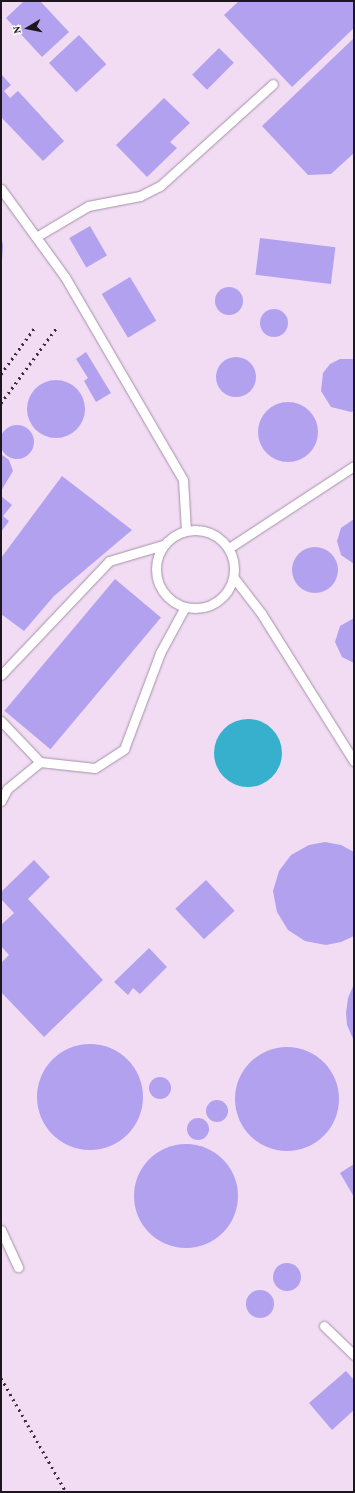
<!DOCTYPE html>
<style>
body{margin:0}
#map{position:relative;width:355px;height:1493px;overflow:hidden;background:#f1dcf4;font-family:"Crimson Pro",serif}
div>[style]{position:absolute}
.water>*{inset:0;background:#37b0cd}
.round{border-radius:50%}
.building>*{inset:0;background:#b2a1ef;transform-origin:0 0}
.roads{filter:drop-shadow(0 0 1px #a591a7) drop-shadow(0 0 1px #a591a7)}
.service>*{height:9px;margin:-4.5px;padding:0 4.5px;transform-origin:4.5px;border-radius:4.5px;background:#fff}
.service>.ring{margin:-4.5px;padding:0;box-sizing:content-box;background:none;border:9px solid #fff;border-radius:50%}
.rail>*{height:3px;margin-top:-1.5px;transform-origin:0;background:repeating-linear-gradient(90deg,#39303a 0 2px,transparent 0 6px)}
span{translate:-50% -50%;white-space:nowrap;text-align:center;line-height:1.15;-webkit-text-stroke:3px #fff;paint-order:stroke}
.frame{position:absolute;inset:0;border:2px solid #1d161e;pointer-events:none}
.north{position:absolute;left:8px;top:8px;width:40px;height:40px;-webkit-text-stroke:3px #fff;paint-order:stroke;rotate:260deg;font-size:11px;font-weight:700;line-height:16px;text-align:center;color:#1d161e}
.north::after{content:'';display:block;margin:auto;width:14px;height:18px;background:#1d161e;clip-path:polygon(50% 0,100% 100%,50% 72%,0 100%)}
</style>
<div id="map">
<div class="water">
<i class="round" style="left:214px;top:719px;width:68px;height:68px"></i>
</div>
<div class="building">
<i style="clip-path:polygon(24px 1px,40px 1px,69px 32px,42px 57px,6px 18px)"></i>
<i style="clip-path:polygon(239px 1px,354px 1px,354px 28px,292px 87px,224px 15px)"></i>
<i style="left:79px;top:35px;width:40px;height:41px;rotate:47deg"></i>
<i style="clip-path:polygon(354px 38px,354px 153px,331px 174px,308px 175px,262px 126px)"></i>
<i style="left:219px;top:48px;width:21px;height:38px;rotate:45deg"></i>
<i style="clip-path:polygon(1px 74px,11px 85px,4px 91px,10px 98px,18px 91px,64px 141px,43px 161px,1px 117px)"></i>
<i style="clip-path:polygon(164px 98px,190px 123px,170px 142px,177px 148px,147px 177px,116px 145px)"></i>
<i style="left:90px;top:226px;width:34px;height:24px;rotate:60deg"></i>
<i style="clip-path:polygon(1px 234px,3px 246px,2px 260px,1px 260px)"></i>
<i style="left:260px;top:238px;width:76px;height:37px;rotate:7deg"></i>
<i style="left:130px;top:277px;width:51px;height:33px;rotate:59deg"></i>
<i class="round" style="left:215px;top:287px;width:28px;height:28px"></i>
<i class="round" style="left:260px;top:309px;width:28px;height:28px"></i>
<i style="clip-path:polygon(86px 352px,111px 393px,96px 402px,84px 381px,88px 378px,76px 359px)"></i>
<i class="round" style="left:216px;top:357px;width:40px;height:40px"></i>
<i style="clip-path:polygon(340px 359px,354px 359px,354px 411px,351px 412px,331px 407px,321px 391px,323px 373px,330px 364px)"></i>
<i class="round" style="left:27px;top:380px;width:58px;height:58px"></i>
<i class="round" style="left:258px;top:402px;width:60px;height:60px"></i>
<i class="round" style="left:0;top:425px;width:34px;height:34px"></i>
<i style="clip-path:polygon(1px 454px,9px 460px,13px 471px,1px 491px)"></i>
<i style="clip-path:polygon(62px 476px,132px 530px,54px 596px,24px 631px,1px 614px,1px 558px)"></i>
<i style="clip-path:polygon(1px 496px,12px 505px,3px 516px,9px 521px,1px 532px)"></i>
<i style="clip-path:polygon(354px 519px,354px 564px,341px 555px,337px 541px,341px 528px)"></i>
<i class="round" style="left:292px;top:547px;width:46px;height:46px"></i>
<i style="left:115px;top:579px;width:60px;height:172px;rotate:40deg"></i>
<i style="clip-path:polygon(354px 618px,354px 663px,342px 657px,335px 642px,340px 626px)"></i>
<i style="clip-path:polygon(325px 842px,341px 845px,354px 852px,354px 936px,341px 942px,326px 945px,305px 941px,288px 930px,277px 912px,273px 891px,279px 871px,291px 855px,309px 845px)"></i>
<i style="clip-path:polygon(34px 860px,50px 877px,28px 899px,103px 980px,44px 1037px,1px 992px,1px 963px,9px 955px,1px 946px,1px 925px,14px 913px,1px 899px,1px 892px)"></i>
<i style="left:206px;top:880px;width:42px;height:42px;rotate:47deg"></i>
<i style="clip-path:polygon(149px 948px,167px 967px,140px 994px,133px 988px,128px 995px,114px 982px)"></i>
<i style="clip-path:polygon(354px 984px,354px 1041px,347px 1025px,346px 1013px,348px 998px)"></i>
<i class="round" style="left:37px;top:1044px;width:106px;height:106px"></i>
<i class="round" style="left:235px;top:1047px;width:104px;height:104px"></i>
<i class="round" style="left:149px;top:1077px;width:22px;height:22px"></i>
<i class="round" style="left:206px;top:1100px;width:22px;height:22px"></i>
<i class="round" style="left:187px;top:1118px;width:22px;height:22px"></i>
<i class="round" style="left:134px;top:1144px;width:104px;height:104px"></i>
<i style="clip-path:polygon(354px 1164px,354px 1197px,340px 1173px)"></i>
<i class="round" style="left:273px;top:1263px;width:28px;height:28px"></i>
<i class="round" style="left:246px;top:1290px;width:28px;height:28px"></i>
<i style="clip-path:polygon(346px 1371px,354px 1380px,354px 1410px,332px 1430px,309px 1403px)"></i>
</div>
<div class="roads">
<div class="service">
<i style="left:1px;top:189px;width:109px;rotate:54deg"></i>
<i style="left:65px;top:277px;width:235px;rotate:59.8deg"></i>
<i style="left:183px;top:480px;width:50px;rotate:86.6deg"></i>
<i style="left:36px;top:237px;width:61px;rotate:-30.8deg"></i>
<i style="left:88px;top:206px;width:53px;rotate:-10.9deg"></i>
<i style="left:140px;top:196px;width:22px;rotate:-27deg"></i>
<i style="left:160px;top:186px;width:152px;rotate:-42.1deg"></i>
<i class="ring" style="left:156px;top:530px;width:69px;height:69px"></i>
<i style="left:229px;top:548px;width:149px;rotate:-33.3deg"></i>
<i style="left:234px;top:578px;width:44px;rotate:52.4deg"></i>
<i style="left:261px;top:613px;width:175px;rotate:57.9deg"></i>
<i style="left:1px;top:675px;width:157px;rotate:-46.5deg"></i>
<i style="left:109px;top:561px;width:56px;rotate:-16.5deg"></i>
<i style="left:1px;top:721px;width:57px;rotate:46.4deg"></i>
<i style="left:1px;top:801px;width:13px;rotate:-63deg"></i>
<i style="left:7px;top:789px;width:43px;rotate:-39.3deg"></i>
<i style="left:40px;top:762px;width:55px;rotate:6.2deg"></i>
<i style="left:95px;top:768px;width:35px;rotate:-33deg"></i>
<i style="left:124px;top:749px;width:103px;rotate:-69.4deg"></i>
<i style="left:160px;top:653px;width:52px;rotate:-61.5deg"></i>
<i style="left:1px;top:1230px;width:41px;rotate:65.3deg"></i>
<i style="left:324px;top:1326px;width:42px;rotate:44deg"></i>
</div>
</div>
<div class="rail">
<i style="left:1px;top:374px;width:58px;rotate:-54.1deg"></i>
<i style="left:1px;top:403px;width:94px;rotate:-53.6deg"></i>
<i style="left:1px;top:1378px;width:131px;rotate:60.3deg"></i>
</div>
<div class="frame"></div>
<div class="north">N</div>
</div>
